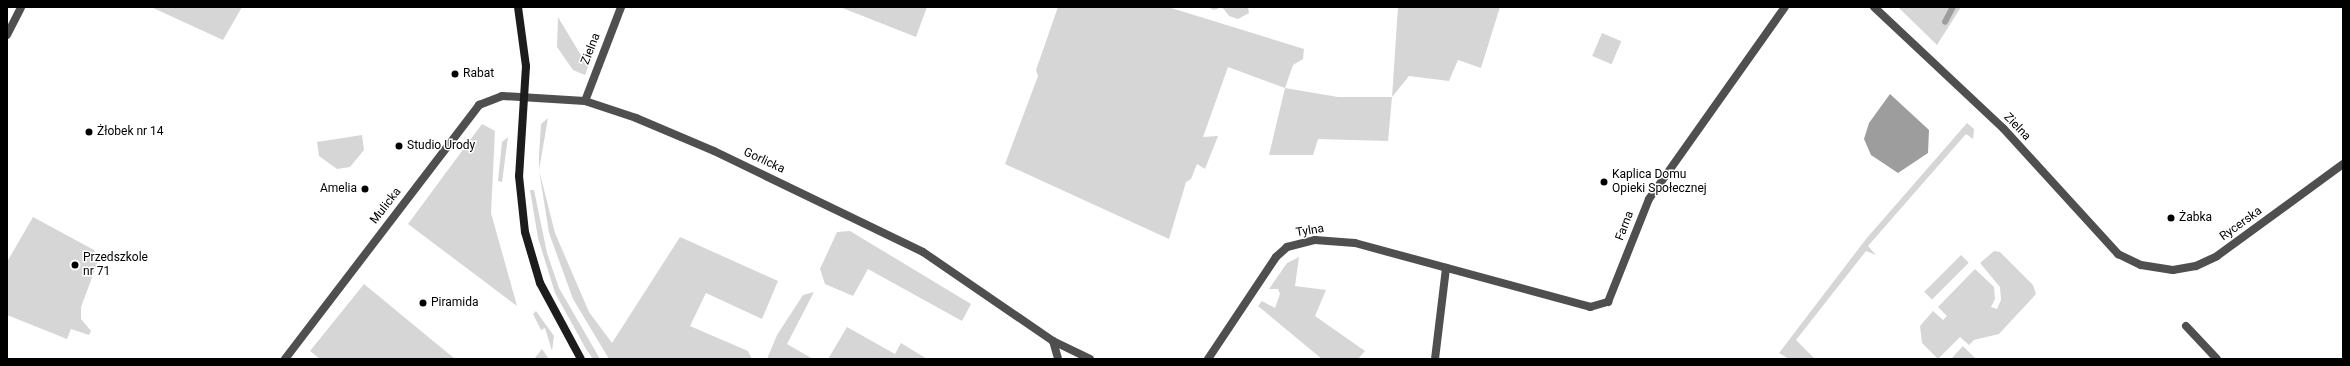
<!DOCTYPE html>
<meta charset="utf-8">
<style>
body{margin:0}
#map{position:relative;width:2350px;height:366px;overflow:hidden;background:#fff;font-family:Roboto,sans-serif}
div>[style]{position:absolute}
.green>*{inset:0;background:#d6d6d6;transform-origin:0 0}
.water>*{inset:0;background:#9d9d9d}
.stream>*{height:5.5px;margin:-2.75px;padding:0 2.75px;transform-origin:2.75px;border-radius:2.75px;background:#9d9d9d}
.street>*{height:8px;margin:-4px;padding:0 4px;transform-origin:4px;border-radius:4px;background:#4f4f4f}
.secondary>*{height:8px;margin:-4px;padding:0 4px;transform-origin:4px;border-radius:4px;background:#1c1c1c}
.dots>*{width:11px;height:11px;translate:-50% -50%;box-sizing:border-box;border:2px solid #fff;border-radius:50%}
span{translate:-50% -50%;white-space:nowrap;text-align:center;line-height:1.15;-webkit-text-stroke:3px #fff;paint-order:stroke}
.street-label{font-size:12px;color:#000}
.poi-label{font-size:12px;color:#000}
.left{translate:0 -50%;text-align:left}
.right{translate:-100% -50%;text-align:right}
.frame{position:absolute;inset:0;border:8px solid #000;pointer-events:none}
</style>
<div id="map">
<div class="green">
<i style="clip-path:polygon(151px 7px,242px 7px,223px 40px)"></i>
<i style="clip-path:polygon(840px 7px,927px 7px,916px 37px)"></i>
<i style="clip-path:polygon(1058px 7px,1168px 7px,1304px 49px,1303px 59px,1293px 65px,1285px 88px,1338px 97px,1392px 97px,1398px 7px,1500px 7px,1481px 68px,1458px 60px,1449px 81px,1409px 76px,1392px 97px,1388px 141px,1318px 139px,1313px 155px,1269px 155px,1285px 88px,1228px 67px,1203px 137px,1218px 136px,1205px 169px,1197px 164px,1191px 179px,1186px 182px,1169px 239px,1005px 164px,1038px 76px,1036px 70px)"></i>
<i style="clip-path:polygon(1207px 7px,1248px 7px,1249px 13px,1238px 19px,1229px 16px,1222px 7px,1214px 10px)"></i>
<i style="clip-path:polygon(1898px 7px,1961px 7px,1937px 45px)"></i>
<i style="clip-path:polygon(558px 17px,588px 67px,585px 75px,573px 70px,557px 47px)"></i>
<i style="left:1602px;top:33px;width:21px;height:25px;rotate:23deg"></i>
<i style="clip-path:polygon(548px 118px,539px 170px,555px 233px,589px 312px,612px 343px,680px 237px,778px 281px,762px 319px,706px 293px,690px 326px,748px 351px,752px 359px,609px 359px,573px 299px,549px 233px,539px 170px,539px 156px,541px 124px)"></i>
<i style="clip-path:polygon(1967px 123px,1974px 129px,1973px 139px,1966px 134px,1868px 246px,1876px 255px,1866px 251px,1796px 340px,1815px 359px,1789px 359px,1779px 353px,1866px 239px)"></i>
<i style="clip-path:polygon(482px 124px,495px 131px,491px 213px,517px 306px,408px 224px)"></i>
<i style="clip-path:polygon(362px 135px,364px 150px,350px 167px,337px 169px,319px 156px,317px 142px)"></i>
<i style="clip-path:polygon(508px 137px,502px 182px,498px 181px,502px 142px)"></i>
<i style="clip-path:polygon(530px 190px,534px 190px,547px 253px,559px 288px,600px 359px,593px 359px,586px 349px,555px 293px,538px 238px)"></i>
<i style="clip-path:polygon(33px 217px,94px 250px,99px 259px,81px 307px,81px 319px,91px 331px,89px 335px,71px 329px,67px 339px,7px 315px,7px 262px)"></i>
<i style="clip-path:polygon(850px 231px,971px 304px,962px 321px,868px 269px,853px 296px,825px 284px,820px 269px,837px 232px)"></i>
<i style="clip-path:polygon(1994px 251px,2000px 252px,2033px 285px,2036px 294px,1999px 334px,1974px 340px,1969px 345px,1960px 337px,1938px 359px,1922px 343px,1920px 326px,1933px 311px,1943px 320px,1947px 316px,1938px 307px,1975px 269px,1994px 287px,1995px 299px,1991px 307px,1997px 309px,2001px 300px,2000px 287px,1980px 263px)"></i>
<i style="left:1961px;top:255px;width:11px;height:52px;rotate:45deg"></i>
<i style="clip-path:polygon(1299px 257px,1295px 286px,1326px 290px,1315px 316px,1365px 351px,1358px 359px,1322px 359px,1258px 306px,1262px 301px,1275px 308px,1280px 294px,1278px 289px,1269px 289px,1287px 263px)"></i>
<i style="clip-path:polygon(364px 284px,455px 359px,320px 359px,310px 351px)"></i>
<i style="clip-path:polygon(814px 292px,787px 344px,813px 359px,767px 359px,777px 335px,803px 295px)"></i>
<i style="clip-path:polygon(536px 311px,554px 336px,552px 351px,545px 328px,541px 330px,533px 314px)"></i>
<i style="clip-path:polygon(847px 327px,895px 354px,901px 343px,927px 359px,828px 359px)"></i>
<i style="clip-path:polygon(1963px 346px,1976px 359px,1951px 359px)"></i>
<i style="clip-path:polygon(542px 349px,549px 359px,534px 359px)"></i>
</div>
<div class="water">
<i style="clip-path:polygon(1890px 94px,1929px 130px,1928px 153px,1898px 173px,1871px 155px,1864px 139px,1869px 123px)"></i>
</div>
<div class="stream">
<i style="left:1945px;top:22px;width:17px;rotate:-62deg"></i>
</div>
<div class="street">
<i style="left:1874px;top:7px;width:177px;rotate:43.2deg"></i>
<i style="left:2003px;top:128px;width:171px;rotate:47.6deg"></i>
<i style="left:2118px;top:254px;width:25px;rotate:26deg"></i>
<i style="left:2141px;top:265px;width:32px;rotate:9deg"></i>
<i style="left:2173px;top:270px;width:23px;rotate:-10deg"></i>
<i style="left:2196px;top:266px;width:23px;rotate:-25deg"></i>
<i style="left:2217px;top:256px;width:156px;rotate:-36.1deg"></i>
<i style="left:7px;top:35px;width:31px;rotate:-63deg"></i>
<i style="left:585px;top:101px;width:101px;rotate:-69deg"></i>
<i style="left:2186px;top:326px;width:45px;rotate:46.8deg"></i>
<i style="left:1053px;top:341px;width:19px;rotate:74deg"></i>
<i style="left:285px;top:359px;width:320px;rotate:-52.6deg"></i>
<i style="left:479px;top:105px;width:25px;rotate:-21deg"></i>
<i style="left:502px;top:96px;width:83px;rotate:3.4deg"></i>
<i style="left:585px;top:101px;width:54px;rotate:18.4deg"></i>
<i style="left:636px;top:118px;width:85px;rotate:22.9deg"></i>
<i style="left:714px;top:151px;width:232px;rotate:25.8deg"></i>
<i style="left:923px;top:252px;width:158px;rotate:34.4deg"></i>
<i style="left:1053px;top:341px;width:41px;rotate:25.9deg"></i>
<i style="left:1208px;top:359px;width:123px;rotate:-56.3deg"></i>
<i style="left:1276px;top:257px;width:15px;rotate:-42deg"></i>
<i style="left:1287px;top:247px;width:29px;rotate:-14deg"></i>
<i style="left:1315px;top:240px;width:40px;rotate:4.3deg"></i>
<i style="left:1355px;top:243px;width:244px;rotate:15.2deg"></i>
<i style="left:1590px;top:307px;width:19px;rotate:-16deg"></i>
<i style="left:1608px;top:302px;width:111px;rotate:-68.3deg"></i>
<i style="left:1649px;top:199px;width:235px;rotate:-54.7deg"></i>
<i style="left:1435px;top:359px;width:92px;rotate:-83.1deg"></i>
</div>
<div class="secondary">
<i style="left:518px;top:7px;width:60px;rotate:82.3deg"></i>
<i style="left:526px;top:66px;width:110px;rotate:93.6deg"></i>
<i style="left:519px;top:176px;width:56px;rotate:83.9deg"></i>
<i style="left:525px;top:232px;width:53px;rotate:73.6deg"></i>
<i style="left:540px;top:283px;width:86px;rotate:61.7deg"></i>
</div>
<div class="dots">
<i style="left:455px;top:74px;background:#000"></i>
<i style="left:89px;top:132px;background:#000"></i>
<i style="left:399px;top:146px;background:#000"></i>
<i style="left:1604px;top:182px;background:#000"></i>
<i style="left:365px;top:189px;background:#000"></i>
<i style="left:2171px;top:218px;background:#000"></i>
<i style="left:75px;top:265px;background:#000"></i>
<i style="left:423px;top:303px;background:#000"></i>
</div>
<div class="street-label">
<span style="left:591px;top:49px;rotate:-69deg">Zielna</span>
<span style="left:2017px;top:127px;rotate:46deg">Zielna</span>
<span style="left:764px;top:161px;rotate:25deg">Gorlicka</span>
<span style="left:386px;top:206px;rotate:-52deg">Mulicka</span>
<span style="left:2241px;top:224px;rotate:-36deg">Rycerska</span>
<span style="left:1625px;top:226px;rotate:-69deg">Farna</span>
<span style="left:1310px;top:231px;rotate:-9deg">Tylna</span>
</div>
<div class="poi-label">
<span class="left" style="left:463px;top:74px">Rabat</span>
<span class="left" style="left:97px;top:132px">Żłobek nr 14</span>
<span class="left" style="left:407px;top:146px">Studio Urody</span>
<span class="left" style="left:1612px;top:182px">Kaplica Domu<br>Opieki Społecznej</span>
<span class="right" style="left:357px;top:189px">Amelia</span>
<span class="left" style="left:2179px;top:218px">Żabka</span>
<span class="left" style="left:83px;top:265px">Przedszkole<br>nr 71</span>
<span class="left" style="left:431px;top:303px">Piramida</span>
</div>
<div class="frame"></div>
</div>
